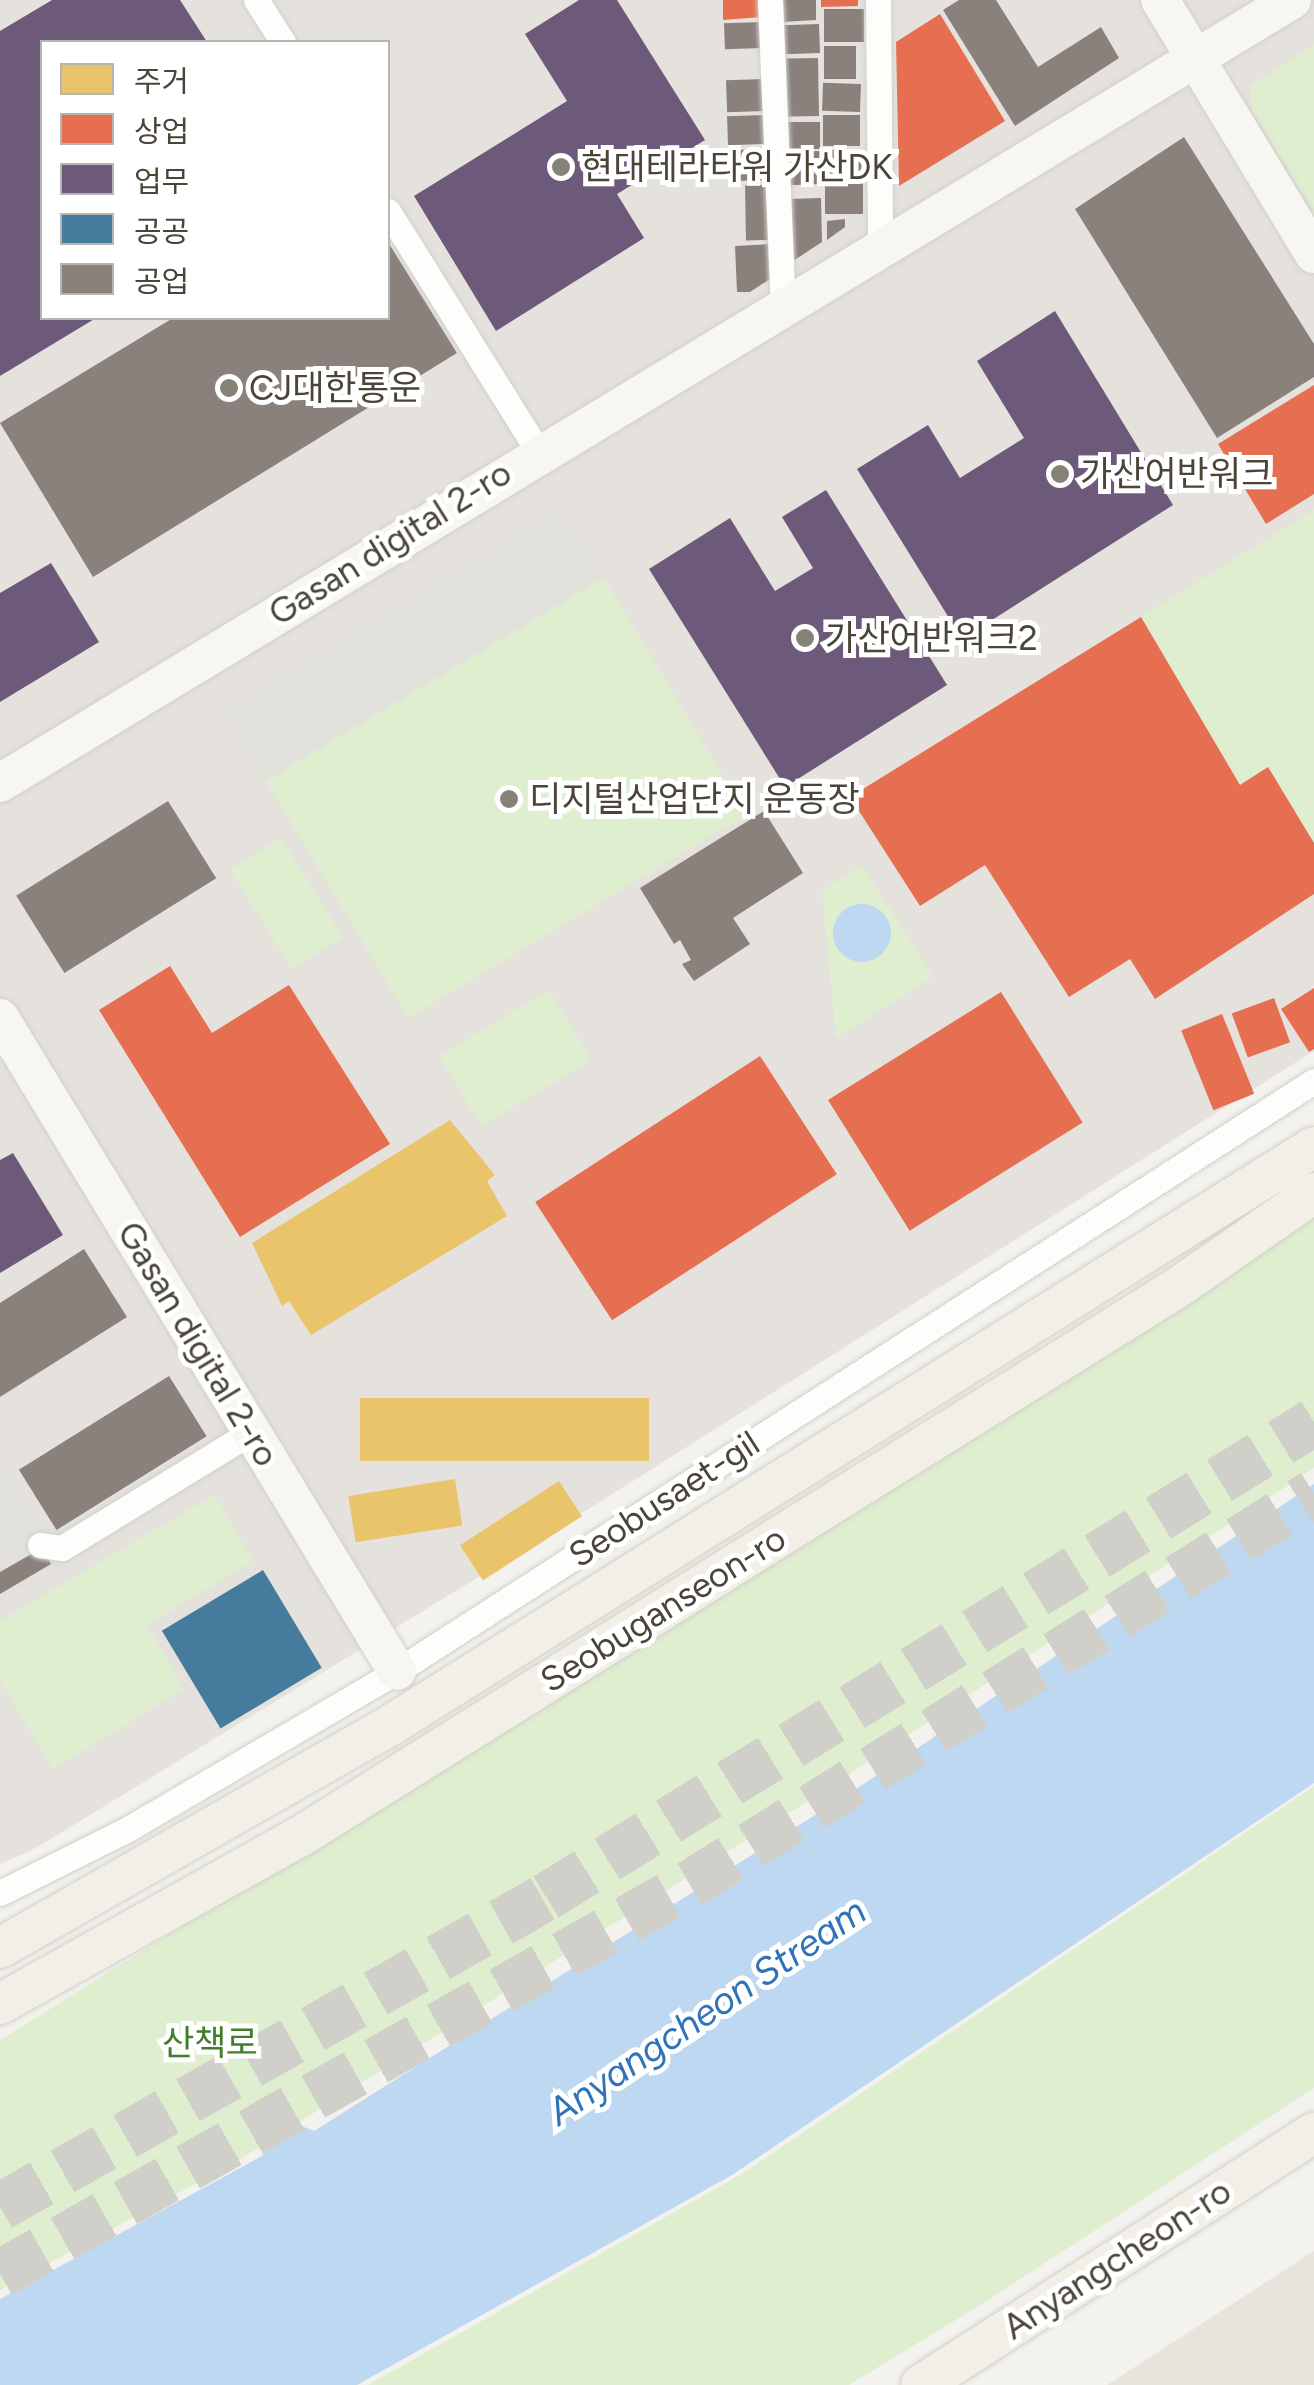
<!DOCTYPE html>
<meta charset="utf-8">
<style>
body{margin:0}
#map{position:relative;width:1314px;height:2385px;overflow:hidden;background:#f3f2ee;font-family:Figtree,"Noto Sans KR",sans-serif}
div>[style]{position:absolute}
.residential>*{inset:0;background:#e7e4db}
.industrial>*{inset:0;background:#e5e2dd}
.green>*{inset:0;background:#deeece;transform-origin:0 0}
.parking>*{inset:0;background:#e2e1dc;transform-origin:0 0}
.water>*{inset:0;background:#bed8f1}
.round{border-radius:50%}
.homes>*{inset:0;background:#e9c46a;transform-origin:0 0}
.shops>*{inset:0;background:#e76f51;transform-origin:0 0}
.offices>*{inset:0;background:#6d597a}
.public>*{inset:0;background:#457b9d;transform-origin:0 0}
.industry>*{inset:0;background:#8a817c;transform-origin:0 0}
.highway-tunnel>*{height:48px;margin-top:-24px;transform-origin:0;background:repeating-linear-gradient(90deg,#d1cfca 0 48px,transparent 0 72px)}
.roads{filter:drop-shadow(0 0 2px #d1d0cb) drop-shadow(0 0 2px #d1d0cb)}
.street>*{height:25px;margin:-12.5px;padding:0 12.5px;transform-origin:12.5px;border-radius:12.5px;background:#fdfdfc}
.secondary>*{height:38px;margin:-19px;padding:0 19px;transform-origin:19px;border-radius:19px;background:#f7f6f1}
.primary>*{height:40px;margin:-20px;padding:0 20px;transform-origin:20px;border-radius:20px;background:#f2efe6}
.dots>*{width:28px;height:28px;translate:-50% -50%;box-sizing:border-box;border:5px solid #fff;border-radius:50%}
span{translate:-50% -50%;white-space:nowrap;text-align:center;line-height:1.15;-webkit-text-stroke:10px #fff;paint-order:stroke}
.poi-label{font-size:35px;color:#4a4538}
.left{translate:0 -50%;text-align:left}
.street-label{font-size:35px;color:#4a4538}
.park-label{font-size:35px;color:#427e2a}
.water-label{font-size:38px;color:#2f73b9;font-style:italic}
.legend{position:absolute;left:40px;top:40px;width:350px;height:280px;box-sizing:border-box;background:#fff;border:2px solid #b7b5af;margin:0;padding:12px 18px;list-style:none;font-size:30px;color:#4a4538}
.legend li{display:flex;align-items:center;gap:20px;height:50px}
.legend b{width:50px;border:2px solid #b7b5af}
</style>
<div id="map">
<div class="residential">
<i style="clip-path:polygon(1314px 2251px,1314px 2385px,1107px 2385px)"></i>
</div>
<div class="industrial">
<i style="clip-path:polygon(evenodd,0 0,1314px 0,1314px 1051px,549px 1534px,36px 1848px,0 1864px,0 0,42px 42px,388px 42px,388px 318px,42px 318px,42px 42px)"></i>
</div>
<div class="green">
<i style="clip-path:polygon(1314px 45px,1314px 211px,1252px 110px,1250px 86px)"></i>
<i style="clip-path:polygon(1314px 510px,1314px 843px,1268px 767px,1240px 785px,1141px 617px)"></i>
<i style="left:604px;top:578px;width:276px;height:394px;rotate:59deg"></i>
<i style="left:281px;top:838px;width:117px;height:60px;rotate:58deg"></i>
<i style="clip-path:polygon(862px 865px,933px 977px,836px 1038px,822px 891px)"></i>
<i style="left:549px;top:990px;width:82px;height:128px;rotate:59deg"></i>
<i style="clip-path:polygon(1314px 1211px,1314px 1468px,805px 1803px,239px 2160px,0 2290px,0 2040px,991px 1422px)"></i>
<i style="clip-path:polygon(214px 1495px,253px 1561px,147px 1625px,184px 1689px,53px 1769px,0 1680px,0 1621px)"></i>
<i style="clip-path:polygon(1314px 1786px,1314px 2088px,985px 2302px,849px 2385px,368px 2385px,742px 2174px)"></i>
</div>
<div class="parking">
<i style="left:560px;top:506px;width:84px;height:396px;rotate:59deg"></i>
<i style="clip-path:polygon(0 1459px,64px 1562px,0 1602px)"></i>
</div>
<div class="water">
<i class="round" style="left:833px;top:904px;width:58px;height:58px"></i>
<i style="clip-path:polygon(1314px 1484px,1314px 1783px,732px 2175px,357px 2385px,0 2385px,0 2299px,262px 2156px,283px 2118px,314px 2131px,853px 1791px)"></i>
</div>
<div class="homes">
<i style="clip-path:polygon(450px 1120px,495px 1175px,487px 1181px,507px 1216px,311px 1335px,289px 1301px,282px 1306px,252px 1243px)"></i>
<i style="left:649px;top:1398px;width:63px;height:289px;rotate:90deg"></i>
<i style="left:455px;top:1479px;width:47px;height:108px;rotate:81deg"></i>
<i style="left:559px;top:1481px;width:42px;height:118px;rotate:57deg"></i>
</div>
<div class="shops">
<i style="clip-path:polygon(723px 0,762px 0,762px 17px,723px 20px)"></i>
<i style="clip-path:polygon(821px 0,858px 0,858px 6px,821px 7px)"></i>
<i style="clip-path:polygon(940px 14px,1005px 121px,899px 186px,896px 42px)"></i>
<i style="clip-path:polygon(1314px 385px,1314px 494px,1266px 524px,1218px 444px)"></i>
<i style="clip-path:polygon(1141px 617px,1240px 785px,1268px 767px,1314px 843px,1314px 894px,1155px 999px,1130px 959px,1069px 997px,985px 865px,920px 906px,850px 797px)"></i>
<i style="clip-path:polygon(170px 966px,212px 1033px,289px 985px,390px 1144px,240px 1237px,99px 1010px)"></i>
<i style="clip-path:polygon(1314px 988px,1314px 1049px,1309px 1052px,1281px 1009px)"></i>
<i style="left:1001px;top:992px;width:154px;height:204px;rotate:58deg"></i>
<i style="left:1274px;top:998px;width:47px;height:45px;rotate:70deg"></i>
<i style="left:1222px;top:1014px;width:86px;height:44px;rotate:68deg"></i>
<i style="left:760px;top:1056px;width:141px;height:268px;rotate:57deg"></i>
</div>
<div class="offices">
<i style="clip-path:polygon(52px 0,180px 0,207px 42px,42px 42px,42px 318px,96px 318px,0 376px,0 31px)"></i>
<i style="clip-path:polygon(579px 0,617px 0,705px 140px,617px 194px,644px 238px,496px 331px,414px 196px,567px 101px,525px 34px)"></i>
<i style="clip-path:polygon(1055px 311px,1173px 505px,962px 639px,857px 469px,928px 425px,960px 478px,1024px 438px,977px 361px)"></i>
<i style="clip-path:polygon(826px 490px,947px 685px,785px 787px,649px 569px,730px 518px,775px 591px,813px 568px,782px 517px)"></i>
<i style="clip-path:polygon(51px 563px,99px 642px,0 702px,0 593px)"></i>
<i style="clip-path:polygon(13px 1153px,63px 1235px,0 1273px,0 1160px)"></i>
</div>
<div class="public">
<i style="left:263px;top:1570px;width:114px;height:118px;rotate:59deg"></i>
</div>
<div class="industry">
<i style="clip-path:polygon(780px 0,816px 0,816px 20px,782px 22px)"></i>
<i style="clip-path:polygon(959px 0,996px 0,1038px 67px,1101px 27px,1119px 58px,1015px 126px,943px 10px)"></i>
<i style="left:864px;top:9px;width:33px;height:40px;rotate:90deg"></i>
<i style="left:762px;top:22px;width:26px;height:38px;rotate:88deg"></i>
<i style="left:819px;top:24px;width:29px;height:37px;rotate:88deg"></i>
<i style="left:824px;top:46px;width:32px;height:33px"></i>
<i style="left:818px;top:58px;width:58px;height:32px;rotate:89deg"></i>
<i style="left:765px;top:79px;width:32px;height:39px;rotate:88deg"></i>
<i style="left:861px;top:84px;width:28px;height:38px;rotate:92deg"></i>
<i style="left:766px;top:115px;width:29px;height:39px;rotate:88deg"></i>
<i style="left:860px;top:115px;width:31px;height:37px;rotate:90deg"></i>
<i style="left:787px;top:122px;width:33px;height:27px"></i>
<i style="clip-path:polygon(1184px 137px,1314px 344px,1314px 377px,1217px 438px,1075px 209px)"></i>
<i style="left:767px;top:149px;width:31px;height:39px;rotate:88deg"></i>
<i style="left:861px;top:149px;width:27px;height:37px;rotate:88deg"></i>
<i style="left:820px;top:151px;width:33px;height:33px;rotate:88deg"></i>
<i style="left:863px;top:181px;width:33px;height:38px;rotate:90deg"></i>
<i style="left:769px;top:185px;width:55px;height:24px;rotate:89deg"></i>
<i style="clip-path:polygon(821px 198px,822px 242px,790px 263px,788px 199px)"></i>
<i style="clip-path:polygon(845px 219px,845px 227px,827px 240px,827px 221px)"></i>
<i style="clip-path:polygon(388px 242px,457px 353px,93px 577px,0 423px,173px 318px,388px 318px)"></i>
<i style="clip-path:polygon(772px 244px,773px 277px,750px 292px,737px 292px,735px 246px)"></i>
<i style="left:168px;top:801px;width:91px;height:179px;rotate:58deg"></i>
<i style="clip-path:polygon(764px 811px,803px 873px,733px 918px,750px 944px,694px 981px,682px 964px,691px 960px,680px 940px,674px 944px,640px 888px)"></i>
<i style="clip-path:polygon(84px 1249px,127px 1317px,0 1397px,0 1303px)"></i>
<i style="left:169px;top:1376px;width:71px;height:177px;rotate:58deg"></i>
<i style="clip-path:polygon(42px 1548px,51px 1564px,0 1594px,0 1572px)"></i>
</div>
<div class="highway-tunnel">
<i style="left:0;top:2207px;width:628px;rotate:-29.59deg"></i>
<i style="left:546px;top:1897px;width:903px;rotate:-31.74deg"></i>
<i style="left:0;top:2274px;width:793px;rotate:-29.48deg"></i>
<i style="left:690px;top:1884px;width:736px;rotate:-32.07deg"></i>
</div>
<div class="roads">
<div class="street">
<i style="left:256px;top:0;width:50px;rotate:57.3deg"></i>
<i style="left:770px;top:0;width:309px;rotate:87.6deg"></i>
<i style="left:878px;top:0;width:250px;rotate:89.5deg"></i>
<i style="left:388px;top:211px;width:266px;rotate:58deg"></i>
<i style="left:40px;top:1545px;width:22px;rotate:8deg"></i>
<i style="left:62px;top:1548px;width:222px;rotate:-31.5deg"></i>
<i style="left:0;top:1893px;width:143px;rotate:-26.6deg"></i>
<i style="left:128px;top:1829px;width:312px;rotate:-30.4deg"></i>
<i style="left:397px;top:1671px;width:1090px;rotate:-32.76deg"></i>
</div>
<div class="secondary">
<i style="left:1160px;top:0;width:297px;rotate:58.8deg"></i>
<i style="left:0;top:783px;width:1511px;rotate:-31.22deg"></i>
<i style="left:0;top:1018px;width:764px;rotate:58.7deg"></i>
</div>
<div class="primary">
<i style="left:0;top:1948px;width:454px;rotate:-29.7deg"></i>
<i style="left:394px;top:1723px;width:1085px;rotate:-32.05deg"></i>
<i style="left:0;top:2004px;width:345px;rotate:-29.2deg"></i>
<i style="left:301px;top:1836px;width:1037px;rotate:-32.03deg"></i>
<i style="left:1180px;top:1286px;width:163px;rotate:-34.8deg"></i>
<i style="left:921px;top:2385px;width:467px;rotate:-32.7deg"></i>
</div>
</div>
<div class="dots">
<i style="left:561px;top:167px;background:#858278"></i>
<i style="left:229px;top:388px;background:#858278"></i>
<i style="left:1060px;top:474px;background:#858278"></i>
<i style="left:805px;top:638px;background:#858278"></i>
<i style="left:509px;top:799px;background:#858278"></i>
</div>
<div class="poi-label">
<span class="left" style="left:581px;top:167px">현대테라타워 가산DK</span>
<span class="left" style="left:249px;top:388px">CJ대한통운</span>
<span class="left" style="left:1080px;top:474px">가산어반워크</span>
<span class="left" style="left:825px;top:638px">가산어반워크2</span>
<span class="left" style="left:529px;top:799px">디지털산업단지 운동장</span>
</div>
<div class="street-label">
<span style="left:390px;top:543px;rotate:-32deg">Gasan digital 2-ro</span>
<span style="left:198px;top:1344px;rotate:59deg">Gasan digital 2-ro</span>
<span style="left:664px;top:1499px;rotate:-33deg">Seobusaet-gil</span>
<span style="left:663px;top:1609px;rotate:-32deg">Seobuganseon-ro</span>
<span style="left:1117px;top:2259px;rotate:-33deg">Anyangcheon-ro</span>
</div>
<div class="park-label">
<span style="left:210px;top:2043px">산책로</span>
</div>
<div class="water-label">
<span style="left:707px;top:2012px;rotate:-34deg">Anyangcheon Stream</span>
</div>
<ul class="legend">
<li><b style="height:28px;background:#e9c46a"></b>주거</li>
<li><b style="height:28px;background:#e76f51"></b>상업</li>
<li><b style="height:28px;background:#6d597a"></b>업무</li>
<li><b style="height:28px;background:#457b9d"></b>공공</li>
<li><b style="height:28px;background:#8a817c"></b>공업</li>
</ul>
</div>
